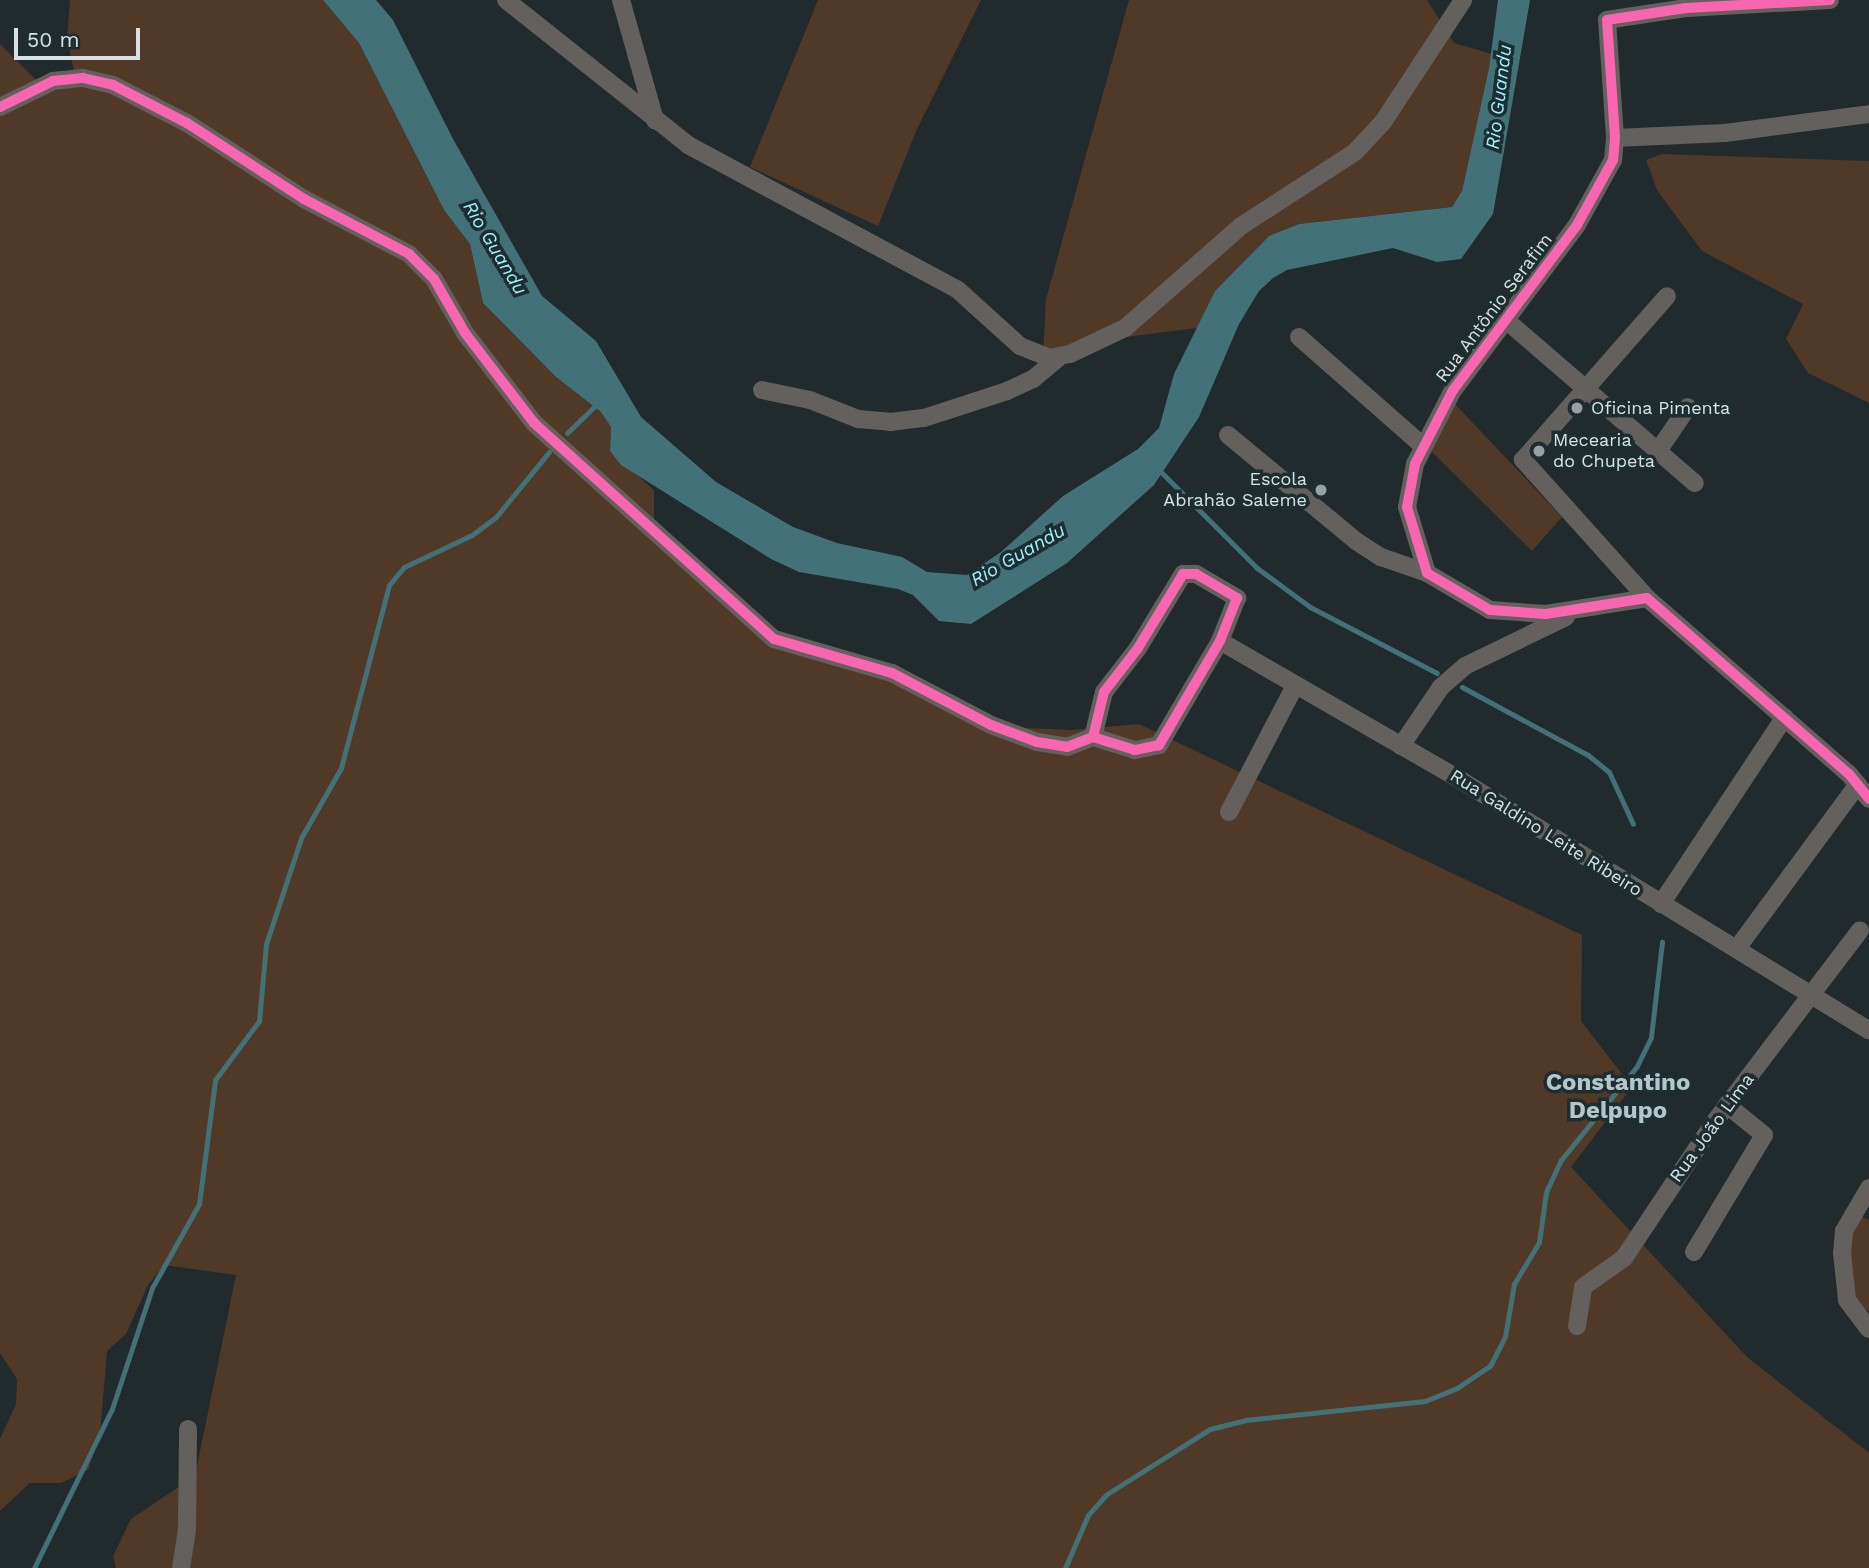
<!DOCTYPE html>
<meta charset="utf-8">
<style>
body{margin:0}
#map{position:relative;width:1869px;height:1568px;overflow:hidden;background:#212a2c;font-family:"Work Sans",sans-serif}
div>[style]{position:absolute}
.green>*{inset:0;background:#513928}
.water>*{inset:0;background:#437178}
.stream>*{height:5px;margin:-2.5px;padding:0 2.5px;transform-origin:2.5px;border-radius:2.5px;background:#437178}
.street>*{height:18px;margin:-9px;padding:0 9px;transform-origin:9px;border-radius:9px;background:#63605d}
.cycleway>*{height:10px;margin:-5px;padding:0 5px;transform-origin:5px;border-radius:5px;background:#f766af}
.dots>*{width:19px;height:19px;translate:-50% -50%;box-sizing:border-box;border:4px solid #1d2d30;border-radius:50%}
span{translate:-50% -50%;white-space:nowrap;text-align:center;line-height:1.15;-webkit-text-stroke:7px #1d2d30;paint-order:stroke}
.street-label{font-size:18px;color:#d8e2e4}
.poi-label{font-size:18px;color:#d8e2e4}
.left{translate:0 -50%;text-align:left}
.right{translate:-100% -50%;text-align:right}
.water-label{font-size:19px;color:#9cf2fe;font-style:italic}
.district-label{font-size:24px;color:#b3c7ca;font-weight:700}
.scale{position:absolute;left:14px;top:28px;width:126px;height:32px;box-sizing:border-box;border:4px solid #d8e2e4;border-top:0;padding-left:9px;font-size:21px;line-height:24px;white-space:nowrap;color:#d8e2e4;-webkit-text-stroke:5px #1d2d30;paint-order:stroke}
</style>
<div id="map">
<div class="green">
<i style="clip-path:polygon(70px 0,323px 0,359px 43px,444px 210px,470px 244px,483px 303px,556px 377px,601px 412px,611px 427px,610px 451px,654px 490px,654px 533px,776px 642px,874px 669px,974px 714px,1025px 728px,1072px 730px,1139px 724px,1582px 935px,1581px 1021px,1632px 1087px,1571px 1167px,1747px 1357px,1869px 1453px,1869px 1568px,116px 1568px,113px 1556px,131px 1519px,195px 1476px,236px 1275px,164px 1265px,148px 1285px,126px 1334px,107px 1351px,100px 1434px,88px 1470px,61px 1483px,30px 1483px,0 1511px,0 1439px,16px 1404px,17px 1379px,0 1353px,0 44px,37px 81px,59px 71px,74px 71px,67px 38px)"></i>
<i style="clip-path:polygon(818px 0,981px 0,917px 129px,878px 226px,750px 167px)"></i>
<i style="clip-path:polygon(1129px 0,1427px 0,1454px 43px,1492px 54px,1462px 191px,1452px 207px,1299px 224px,1269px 236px,1215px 291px,1197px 328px,1118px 338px,1042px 373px,1046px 299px)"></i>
<i style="clip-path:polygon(1662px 154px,1869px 161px,1869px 403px,1808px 373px,1786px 339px,1803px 304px,1702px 251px,1657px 190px,1646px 160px)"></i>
<i style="clip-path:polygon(1454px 403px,1562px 517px,1532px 551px,1429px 449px)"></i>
<i style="clip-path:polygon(1845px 1210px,1869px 1220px,1869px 1312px,1849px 1297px)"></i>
</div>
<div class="water">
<i style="clip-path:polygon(323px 0,376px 0,393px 20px,453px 139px,542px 296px,596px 341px,641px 417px,716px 482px,793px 527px,837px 543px,902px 557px,927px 572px,967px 575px,1001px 552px,1063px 496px,1138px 449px,1159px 428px,1174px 374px,1215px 291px,1269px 236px,1299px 224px,1452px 207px,1462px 191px,1489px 68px,1498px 0,1530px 0,1493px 214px,1461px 259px,1437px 262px,1393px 248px,1287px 270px,1273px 278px,1259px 291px,1239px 324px,1199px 417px,1154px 485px,1067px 563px,971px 624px,939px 621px,913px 595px,898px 589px,799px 572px,771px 559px,621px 465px,610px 451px,611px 427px,601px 412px,556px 377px,483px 303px,470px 244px,444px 210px,359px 43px)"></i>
</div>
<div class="stream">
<i style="left:567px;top:433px;width:42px;rotate:-44deg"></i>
<i style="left:1159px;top:470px;width:139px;rotate:45deg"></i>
<i style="left:1257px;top:568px;width:66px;rotate:36.3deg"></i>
<i style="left:1310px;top:607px;width:143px;rotate:27.5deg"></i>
<i style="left:1462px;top:687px;width:143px;rotate:28.4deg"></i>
<i style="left:1588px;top:755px;width:27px;rotate:39deg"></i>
<i style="left:1609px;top:772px;width:57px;rotate:65.2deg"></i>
<i style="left:34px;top:1568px;width:177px;rotate:-63.9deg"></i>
<i style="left:112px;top:1409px;width:127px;rotate:-71.7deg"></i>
<i style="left:152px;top:1288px;width:96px;rotate:-60.8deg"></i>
<i style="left:199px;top:1204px;width:125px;rotate:-82.6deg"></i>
<i style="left:215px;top:1080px;width:74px;rotate:-53.3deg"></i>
<i style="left:259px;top:1021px;width:77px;rotate:-84.8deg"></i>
<i style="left:266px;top:944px;width:112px;rotate:-71.7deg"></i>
<i style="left:301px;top:838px;width:81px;rotate:-60.3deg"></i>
<i style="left:341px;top:768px;width:189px;rotate:-75.3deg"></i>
<i style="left:389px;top:585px;width:23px;rotate:-50deg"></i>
<i style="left:404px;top:567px;width:75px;rotate:-25.2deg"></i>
<i style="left:472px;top:535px;width:30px;rotate:-37deg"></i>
<i style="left:496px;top:517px;width:84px;rotate:-50.8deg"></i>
<i style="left:1065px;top:1568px;width:58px;rotate:-66.5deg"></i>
<i style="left:1088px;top:1515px;width:28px;rotate:-48deg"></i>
<i style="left:1107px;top:1494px;width:122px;rotate:-32.3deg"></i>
<i style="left:1210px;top:1429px;width:36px;rotate:-14deg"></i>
<i style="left:1245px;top:1420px;width:181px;rotate:-6deg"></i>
<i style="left:1425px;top:1401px;width:35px;rotate:-22deg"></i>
<i style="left:1457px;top:1388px;width:40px;rotate:-34deg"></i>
<i style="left:1490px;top:1366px;width:33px;rotate:-63deg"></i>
<i style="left:1505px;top:1337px;width:54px;rotate:-80.4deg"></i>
<i style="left:1514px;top:1284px;width:49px;rotate:-59.2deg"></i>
<i style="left:1539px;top:1242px;width:50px;rotate:-82deg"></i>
<i style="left:1546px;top:1192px;width:35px;rotate:-65deg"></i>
<i style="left:1561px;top:1160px;width:121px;rotate:-51deg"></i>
<i style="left:1637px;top:1066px;width:32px;rotate:-64deg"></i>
<i style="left:1651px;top:1037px;width:96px;rotate:-83.4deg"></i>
</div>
<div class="street">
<i style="left:506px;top:0;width:233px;rotate:38.5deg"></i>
<i style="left:688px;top:145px;width:306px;rotate:28.2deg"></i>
<i style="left:958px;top:290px;width:84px;rotate:42.1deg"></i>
<i style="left:1020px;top:346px;width:31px;rotate:22deg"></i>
<i style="left:1049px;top:358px;width:21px;rotate:-11deg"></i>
<i style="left:1070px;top:354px;width:61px;rotate:-25.3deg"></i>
<i style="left:1125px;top:328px;width:154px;rotate:-41.3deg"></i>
<i style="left:1241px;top:226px;width:136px;rotate:-33deg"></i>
<i style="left:1355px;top:152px;width:41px;rotate:-47deg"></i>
<i style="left:1383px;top:122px;width:146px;rotate:-56.7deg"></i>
<i style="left:621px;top:0;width:125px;rotate:74.2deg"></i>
<i style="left:1830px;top:0;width:144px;rotate:176.8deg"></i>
<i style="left:1686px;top:8px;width:80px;rotate:171.4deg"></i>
<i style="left:1607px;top:20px;width:118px;rotate:86.1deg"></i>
<i style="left:1615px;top:138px;width:22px;rotate:95deg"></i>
<i style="left:1613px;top:160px;width:74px;rotate:119deg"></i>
<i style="left:1577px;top:225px;width:206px;rotate:126.9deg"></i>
<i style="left:1453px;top:390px;width:83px;rotate:117.2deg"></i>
<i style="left:1415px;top:464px;width:44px;rotate:100.5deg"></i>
<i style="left:1407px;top:507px;width:69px;rotate:73.1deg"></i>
<i style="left:1427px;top:573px;width:73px;rotate:30.4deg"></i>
<i style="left:1490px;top:610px;width:56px;rotate:4.1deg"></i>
<i style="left:1546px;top:614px;width:102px;rotate:-9deg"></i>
<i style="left:1647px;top:598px;width:268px;rotate:41.1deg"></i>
<i style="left:1849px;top:774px;width:32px;rotate:51deg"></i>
<i style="left:0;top:107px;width:59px;rotate:-26.1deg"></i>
<i style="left:53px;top:81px;width:30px;rotate:-6deg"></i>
<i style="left:83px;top:78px;width:31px;rotate:13deg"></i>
<i style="left:113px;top:85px;width:83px;rotate:27.2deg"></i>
<i style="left:187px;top:123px;width:140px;rotate:33deg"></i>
<i style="left:304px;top:199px;width:119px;rotate:27.6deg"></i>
<i style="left:409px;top:254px;width:35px;rotate:45deg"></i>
<i style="left:434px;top:279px;width:62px;rotate:60.1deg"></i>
<i style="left:465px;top:333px;width:113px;rotate:52.5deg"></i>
<i style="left:534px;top:423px;width:323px;rotate:42deg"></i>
<i style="left:774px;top:639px;width:123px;rotate:16.1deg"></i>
<i style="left:892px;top:673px;width:112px;rotate:27.7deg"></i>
<i style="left:991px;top:725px;width:49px;rotate:20.3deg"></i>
<i style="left:1037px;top:742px;width:30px;rotate:9deg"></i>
<i style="left:1067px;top:747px;width:28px;rotate:-21deg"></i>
<i style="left:1093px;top:737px;width:46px;rotate:-76.3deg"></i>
<i style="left:1104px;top:692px;width:56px;rotate:-52.3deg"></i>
<i style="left:1138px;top:648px;width:87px;rotate:-58.7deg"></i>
<i style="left:1183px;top:574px;width:13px"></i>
<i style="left:1196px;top:574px;width:48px;rotate:30.3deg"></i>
<i style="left:1237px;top:598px;width:46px;rotate:111.6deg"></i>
<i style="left:1220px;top:641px;width:121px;rotate:120.4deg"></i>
<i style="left:1159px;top:745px;width:25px;rotate:168deg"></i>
<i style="left:1135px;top:750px;width:44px;rotate:-162.8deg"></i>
<i style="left:1615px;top:138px;width:110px;rotate:-2.6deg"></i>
<i style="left:1725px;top:133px;width:145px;rotate:-7.5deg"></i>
<i style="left:1507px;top:321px;width:248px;rotate:40.8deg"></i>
<i style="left:1299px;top:337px;width:165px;rotate:41.3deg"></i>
<i style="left:762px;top:390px;width:49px;rotate:11.8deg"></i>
<i style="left:810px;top:400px;width:52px;rotate:21.6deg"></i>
<i style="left:858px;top:419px;width:32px;rotate:5deg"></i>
<i style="left:890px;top:422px;width:34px;rotate:-7deg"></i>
<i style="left:924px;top:418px;width:87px;rotate:-18deg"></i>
<i style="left:1007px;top:391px;width:29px;rotate:-25deg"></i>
<i style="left:1033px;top:379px;width:33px;rotate:-40deg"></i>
<i style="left:1228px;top:435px;width:166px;rotate:39.6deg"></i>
<i style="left:1356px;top:541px;width:30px;rotate:33deg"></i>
<i style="left:1381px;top:557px;width:49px;rotate:19.2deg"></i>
<i style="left:1658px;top:451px;width:53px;rotate:-55.7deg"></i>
<i style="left:1647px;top:598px;width:186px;rotate:-131.9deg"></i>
<i style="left:1523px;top:460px;width:218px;rotate:-48.7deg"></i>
<i style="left:1220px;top:641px;width:280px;rotate:30deg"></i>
<i style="left:1462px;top:781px;width:477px;rotate:31.5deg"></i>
<i style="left:1401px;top:746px;width:71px;rotate:-55.9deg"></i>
<i style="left:1441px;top:687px;width:32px;rotate:-41deg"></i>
<i style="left:1465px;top:666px;width:112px;rotate:-25.9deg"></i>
<i style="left:1229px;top:812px;width:142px;rotate:-62.4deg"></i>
<i style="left:1661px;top:904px;width:224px;rotate:-56.5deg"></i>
<i style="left:1738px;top:947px;width:202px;rotate:-53.6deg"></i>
<i style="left:1869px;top:1188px;width:50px;rotate:120.2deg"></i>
<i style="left:1844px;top:1231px;width:22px;rotate:95deg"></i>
<i style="left:1842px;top:1253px;width:47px;rotate:83.9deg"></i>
<i style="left:1847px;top:1300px;width:36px;rotate:53deg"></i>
<i style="left:1694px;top:1252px;width:136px;rotate:-59.1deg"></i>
<i style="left:1764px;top:1135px;width:48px;rotate:-141deg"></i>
<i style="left:1577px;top:1326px;width:39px;rotate:-81deg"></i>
<i style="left:1583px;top:1287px;width:50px;rotate:-35.3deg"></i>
<i style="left:1624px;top:1258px;width:161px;rotate:-56.4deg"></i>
<i style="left:1713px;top:1124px;width:243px;rotate:-52.8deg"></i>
<i style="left:181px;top:1568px;width:39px;rotate:-81deg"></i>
<i style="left:187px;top:1529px;width:100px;rotate:-89.4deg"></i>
</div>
<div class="cycleway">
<i style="left:1830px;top:0;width:144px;rotate:176.8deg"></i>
<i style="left:1686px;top:8px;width:80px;rotate:171.4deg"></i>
<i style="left:1607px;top:20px;width:118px;rotate:86.1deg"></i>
<i style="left:1615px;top:138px;width:22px;rotate:95deg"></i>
<i style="left:1613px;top:160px;width:74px;rotate:119deg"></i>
<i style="left:1577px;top:225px;width:206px;rotate:126.9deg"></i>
<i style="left:1453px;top:390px;width:83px;rotate:117.2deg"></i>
<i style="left:1415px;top:464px;width:44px;rotate:100.5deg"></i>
<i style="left:1407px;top:507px;width:69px;rotate:73.1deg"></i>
<i style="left:1427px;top:573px;width:73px;rotate:30.4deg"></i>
<i style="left:1490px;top:610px;width:56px;rotate:4.1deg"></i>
<i style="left:1546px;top:614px;width:102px;rotate:-9deg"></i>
<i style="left:1647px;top:598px;width:268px;rotate:41.1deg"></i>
<i style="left:1849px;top:774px;width:32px;rotate:51deg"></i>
<i style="left:0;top:107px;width:59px;rotate:-26.1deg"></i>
<i style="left:53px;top:81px;width:30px;rotate:-6deg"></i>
<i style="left:83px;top:78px;width:31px;rotate:13deg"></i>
<i style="left:113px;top:85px;width:83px;rotate:27.2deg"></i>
<i style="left:187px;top:123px;width:140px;rotate:33deg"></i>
<i style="left:304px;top:199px;width:119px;rotate:27.6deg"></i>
<i style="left:409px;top:254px;width:35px;rotate:45deg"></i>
<i style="left:434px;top:279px;width:62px;rotate:60.1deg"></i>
<i style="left:465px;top:333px;width:113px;rotate:52.5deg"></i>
<i style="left:534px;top:423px;width:323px;rotate:42deg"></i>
<i style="left:774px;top:639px;width:123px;rotate:16.1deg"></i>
<i style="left:892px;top:673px;width:112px;rotate:27.7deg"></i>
<i style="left:991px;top:725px;width:49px;rotate:20.3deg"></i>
<i style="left:1037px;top:742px;width:30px;rotate:9deg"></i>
<i style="left:1067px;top:747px;width:28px;rotate:-21deg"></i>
<i style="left:1093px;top:737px;width:46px;rotate:-76.3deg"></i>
<i style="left:1104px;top:692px;width:56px;rotate:-52.3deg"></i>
<i style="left:1138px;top:648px;width:87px;rotate:-58.7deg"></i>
<i style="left:1183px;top:574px;width:13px"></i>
<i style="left:1196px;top:574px;width:48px;rotate:30.3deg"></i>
<i style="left:1237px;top:598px;width:46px;rotate:111.6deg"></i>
<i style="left:1220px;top:641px;width:121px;rotate:120.4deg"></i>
<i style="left:1159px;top:745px;width:25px;rotate:168deg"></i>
<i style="left:1135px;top:750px;width:44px;rotate:-162.8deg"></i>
</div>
<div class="dots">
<i style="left:1577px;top:408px;background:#98a2a4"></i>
<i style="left:1539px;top:451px;background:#98a2a4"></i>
<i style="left:1321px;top:490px;background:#98a2a4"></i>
</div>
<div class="street-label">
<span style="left:1494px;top:308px;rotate:-53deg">Rua Antônio Serafim</span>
<span style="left:1546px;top:833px;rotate:32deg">Rua Galdino Leite Ribeiro</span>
<span style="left:1712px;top:1128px;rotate:-54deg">Rua João Lima</span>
</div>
<div class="poi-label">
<span class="left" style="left:1591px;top:408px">Oficina Pimenta</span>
<span class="left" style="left:1553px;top:451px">Mecearia<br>do Chupeta</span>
<span class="right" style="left:1307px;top:490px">Escola<br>Abrahão Saleme</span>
</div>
<div class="water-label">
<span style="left:1499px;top:97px;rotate:-83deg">Rio Guandu</span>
<span style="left:495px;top:248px;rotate:59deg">Rio Guandu</span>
<span style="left:1018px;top:555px;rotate:-30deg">Rio Guandu</span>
</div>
<div class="district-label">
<span style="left:1618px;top:1097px">Constantino<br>Delpupo</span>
</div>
<div class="scale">50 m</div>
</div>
